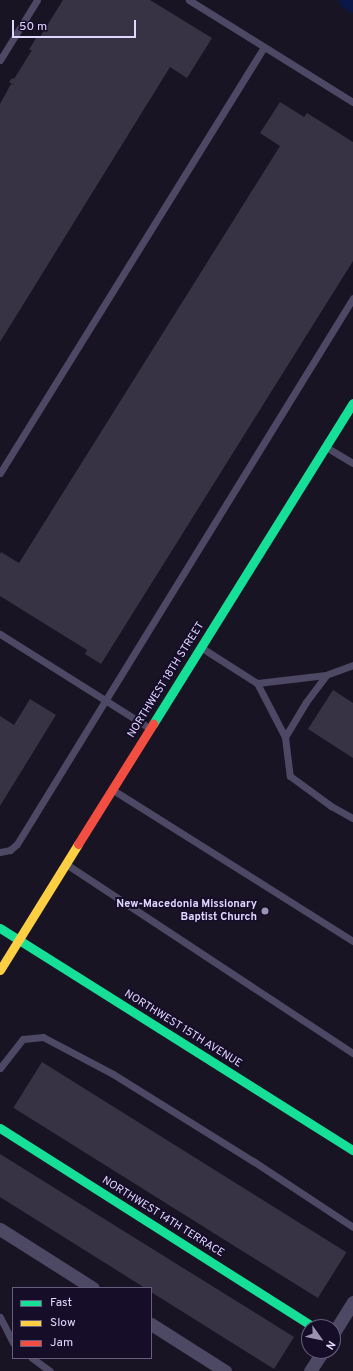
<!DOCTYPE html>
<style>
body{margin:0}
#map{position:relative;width:353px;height:1371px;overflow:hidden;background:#191423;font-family:Overpass,sans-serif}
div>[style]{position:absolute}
.canal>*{height:17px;margin:-8.5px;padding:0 8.5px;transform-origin:8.5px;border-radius:8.5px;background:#091846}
.building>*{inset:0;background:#383245;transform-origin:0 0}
.lane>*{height:7px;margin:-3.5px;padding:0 3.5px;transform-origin:3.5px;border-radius:3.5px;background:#4d4964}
.street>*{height:13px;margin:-6.5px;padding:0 6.5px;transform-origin:6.5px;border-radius:6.5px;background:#4d4964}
.fast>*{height:9px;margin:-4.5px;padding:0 4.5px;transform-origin:4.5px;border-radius:4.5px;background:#16e098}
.slow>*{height:9px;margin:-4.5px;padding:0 4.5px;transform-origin:4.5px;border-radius:4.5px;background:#ffcf43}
.jam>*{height:9px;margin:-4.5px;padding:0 4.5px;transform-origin:4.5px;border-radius:4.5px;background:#f24e42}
.dots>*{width:11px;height:11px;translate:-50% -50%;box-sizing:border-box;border:2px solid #160e29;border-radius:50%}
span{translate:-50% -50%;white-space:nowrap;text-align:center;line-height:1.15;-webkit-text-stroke:4px #160e29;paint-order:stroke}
.street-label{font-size:11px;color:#e0d7ff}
.poi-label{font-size:11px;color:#e0d7ff;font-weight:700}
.right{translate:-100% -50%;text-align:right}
.legend{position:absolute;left:12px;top:1287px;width:140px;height:72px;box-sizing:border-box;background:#160e29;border:1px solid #675e7f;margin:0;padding:5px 7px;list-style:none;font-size:12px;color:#e0d7ff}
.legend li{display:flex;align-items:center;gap:8px;height:20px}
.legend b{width:20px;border:1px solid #675e7f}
.north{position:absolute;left:301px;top:1319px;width:40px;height:40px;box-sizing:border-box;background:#160e29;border:1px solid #675e7f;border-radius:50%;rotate:123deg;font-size:11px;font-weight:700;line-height:16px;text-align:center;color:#e0d7ff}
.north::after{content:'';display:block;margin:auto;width:14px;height:18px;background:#9a93b2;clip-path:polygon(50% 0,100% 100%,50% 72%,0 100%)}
.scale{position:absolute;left:12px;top:20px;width:124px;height:18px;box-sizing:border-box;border:2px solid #e0d7ff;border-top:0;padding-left:5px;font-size:12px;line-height:14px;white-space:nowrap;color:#e0d7ff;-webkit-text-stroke:3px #160e29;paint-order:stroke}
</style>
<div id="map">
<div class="canal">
<i style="left:347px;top:0;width:7px;rotate:34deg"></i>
</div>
<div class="building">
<i style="clip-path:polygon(63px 0,150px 0,212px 38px,187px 78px,170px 67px,0 342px,0 104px,11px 84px,14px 85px,9px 82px,12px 78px,14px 79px,32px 50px,29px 50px,37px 36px,40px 37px)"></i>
<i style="clip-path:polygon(280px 102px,304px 117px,307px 113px,353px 142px,353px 261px,101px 664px,85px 654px,87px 650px,0 596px,0 554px,1px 552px,19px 563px,280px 146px,260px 133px)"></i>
<i style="clip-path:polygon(333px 690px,353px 703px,353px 758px,308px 729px)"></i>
<i style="clip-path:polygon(30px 699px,56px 715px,0 806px,0 716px,14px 725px)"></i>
<i style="left:42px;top:1062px;width:359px;height:54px;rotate:32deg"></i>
<i style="clip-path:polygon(0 1154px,294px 1337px,274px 1369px,151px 1292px,151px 1288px,145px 1288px,0 1197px)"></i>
</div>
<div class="lane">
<i style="left:189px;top:0;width:193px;rotate:31.9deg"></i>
<i style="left:0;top:60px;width:70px;rotate:-58.3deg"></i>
<i style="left:326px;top:447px;width:31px;rotate:31deg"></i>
<i style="left:0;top:473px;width:501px;rotate:-58.21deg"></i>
<i style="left:0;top:634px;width:176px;rotate:32.2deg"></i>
<i style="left:202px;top:648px;width:65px;rotate:32.5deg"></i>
<i style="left:353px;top:665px;width:29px;rotate:160deg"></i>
<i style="left:326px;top:675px;width:69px;rotate:173.4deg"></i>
<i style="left:257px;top:683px;width:61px;rotate:62.6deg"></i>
<i style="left:285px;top:737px;width:39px;rotate:83deg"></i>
<i style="left:290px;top:776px;width:51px;rotate:36.2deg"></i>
<i style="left:331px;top:806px;width:25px;rotate:29deg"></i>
<i style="left:285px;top:737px;width:41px;rotate:-59deg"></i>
<i style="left:306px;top:702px;width:34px;rotate:-53deg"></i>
<i style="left:113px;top:790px;width:284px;rotate:32.2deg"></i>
<i style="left:0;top:852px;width:10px;rotate:-11deg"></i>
<i style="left:10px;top:850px;width:9px;rotate:-41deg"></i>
<i style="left:17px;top:844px;width:641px;rotate:-58.39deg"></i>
<i style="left:66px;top:864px;width:344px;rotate:33.4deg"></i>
<i style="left:0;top:1068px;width:37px;rotate:-52deg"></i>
<i style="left:23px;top:1039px;width:20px;rotate:-6deg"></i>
<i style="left:43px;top:1037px;width:79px;rotate:27.9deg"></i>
<i style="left:113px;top:1074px;width:165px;rotate:31.9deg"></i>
<i style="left:253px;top:1161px;width:120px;rotate:33.4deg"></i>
<i style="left:0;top:1317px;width:29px;rotate:63deg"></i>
<i style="left:32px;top:1358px;width:22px;rotate:36deg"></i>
</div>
<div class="street">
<i style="left:0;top:1229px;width:110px;rotate:32.4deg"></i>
<i style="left:151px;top:1324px;width:88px;rotate:32.4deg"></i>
<i style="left:333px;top:1334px;width:38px;rotate:-58deg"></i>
<i style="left:310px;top:1371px;width:24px;rotate:-57deg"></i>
</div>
<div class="fast">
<i style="left:153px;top:724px;width:378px;rotate:-58.1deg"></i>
<i style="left:0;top:928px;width:417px;rotate:32.2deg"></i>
<i style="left:0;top:1128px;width:371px;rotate:32.4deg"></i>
</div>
<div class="slow">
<i style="left:0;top:970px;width:148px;rotate:-58.2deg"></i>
</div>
<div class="jam">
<i style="left:78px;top:844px;width:142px;rotate:-58deg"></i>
</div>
<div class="dots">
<i style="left:265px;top:911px;background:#9a93b2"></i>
</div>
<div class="street-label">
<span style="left:166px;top:680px;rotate:-58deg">NORTHWEST 18TH STREET</span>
<span style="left:183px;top:1029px;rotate:32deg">NORTHWEST 15TH AVENUE</span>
<span style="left:163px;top:1217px;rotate:32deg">NORTHWEST 14TH TERRACE</span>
</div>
<div class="poi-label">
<span class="right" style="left:257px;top:911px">New-Macedonia Missionary<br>Baptist Church</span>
</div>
<ul class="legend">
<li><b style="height:5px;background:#16e098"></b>Fast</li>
<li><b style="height:5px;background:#ffcf43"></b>Slow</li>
<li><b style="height:5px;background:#f24e42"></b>Jam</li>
</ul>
<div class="north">N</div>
<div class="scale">50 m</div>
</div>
